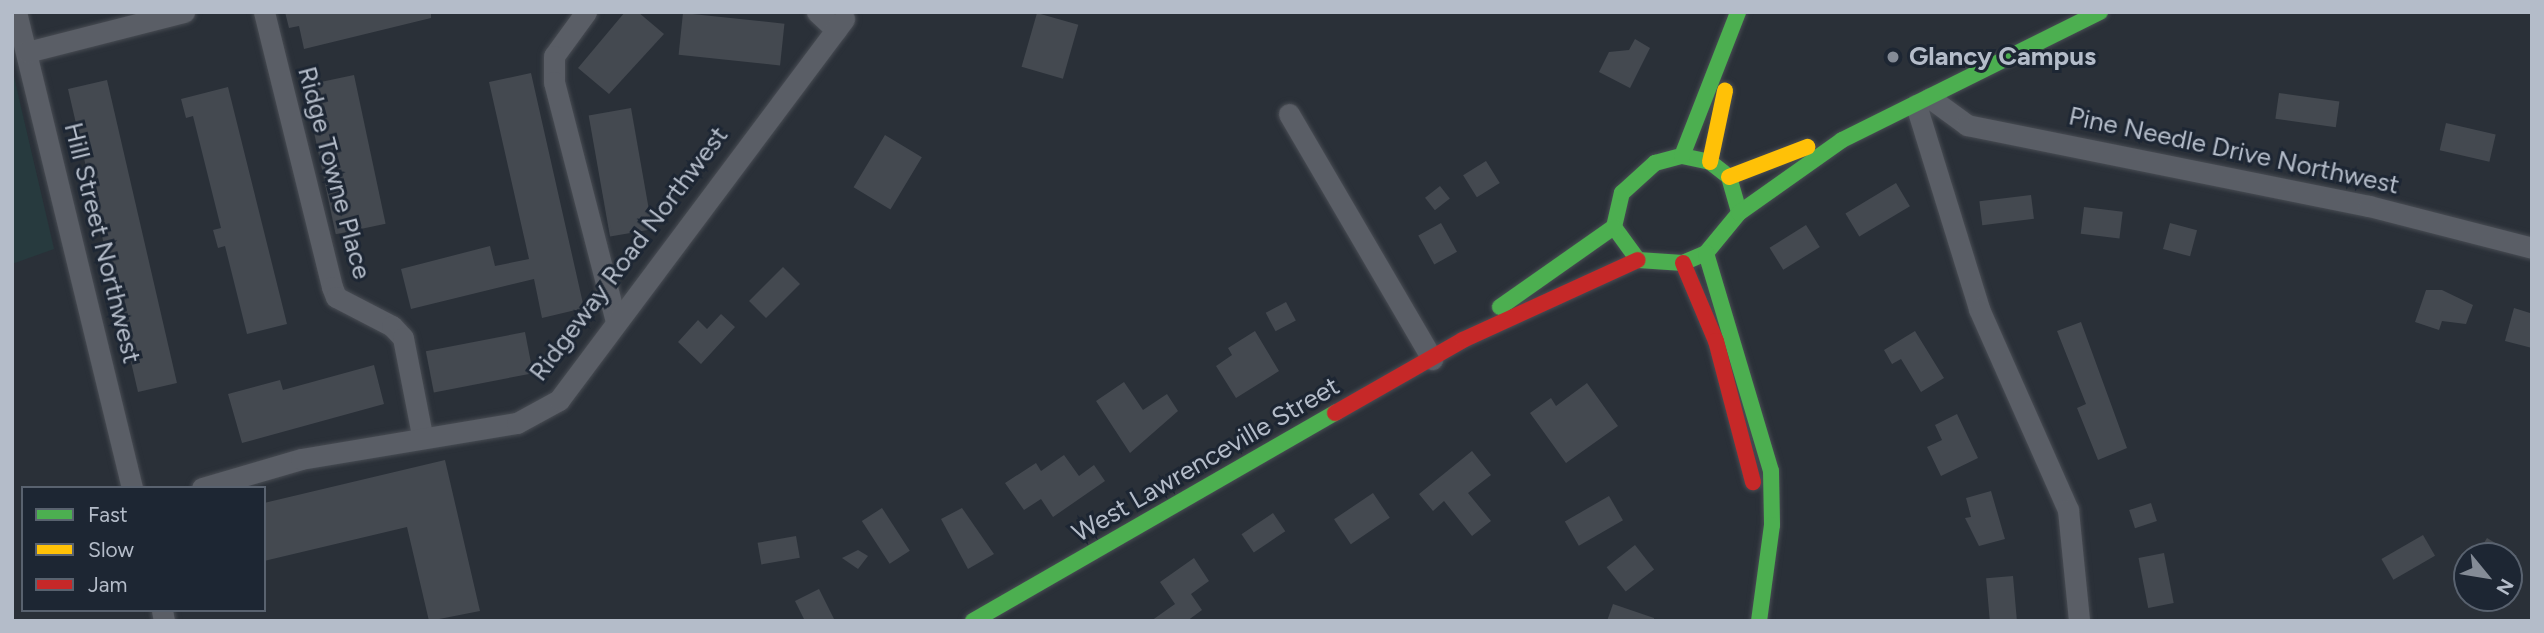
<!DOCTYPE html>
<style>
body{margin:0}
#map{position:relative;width:2544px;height:633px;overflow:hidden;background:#2a3038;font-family:Figtree,sans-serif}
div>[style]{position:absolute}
.green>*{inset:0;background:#273a3e}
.building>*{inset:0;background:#444950;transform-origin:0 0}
.roads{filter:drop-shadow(0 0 2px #484c53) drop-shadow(0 0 2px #484c53)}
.street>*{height:21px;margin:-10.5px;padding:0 10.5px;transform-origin:10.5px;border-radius:10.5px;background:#5a5e66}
.fast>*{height:16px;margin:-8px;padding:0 8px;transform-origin:8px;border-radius:8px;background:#4caf50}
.slow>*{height:16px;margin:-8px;padding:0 8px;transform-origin:8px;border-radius:8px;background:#ffc107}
.jam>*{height:16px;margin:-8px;padding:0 8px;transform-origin:8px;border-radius:8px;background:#c62828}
.dots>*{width:19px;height:19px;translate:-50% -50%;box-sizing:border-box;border:4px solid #1d2633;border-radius:50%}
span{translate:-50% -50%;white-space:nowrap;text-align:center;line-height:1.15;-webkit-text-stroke:6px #1d2633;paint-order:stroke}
.poi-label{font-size:26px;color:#b4bcc9;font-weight:700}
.left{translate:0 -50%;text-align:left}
.street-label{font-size:26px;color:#b4bcc9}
.frame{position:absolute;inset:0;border:14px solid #b4bcc9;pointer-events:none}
.legend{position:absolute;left:21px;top:486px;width:245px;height:126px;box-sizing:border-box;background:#1d2633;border:2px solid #59626f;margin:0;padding:9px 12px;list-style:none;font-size:21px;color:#b4bcc9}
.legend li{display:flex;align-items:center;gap:14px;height:35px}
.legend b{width:35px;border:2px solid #59626f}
.north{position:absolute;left:2453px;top:542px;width:70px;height:70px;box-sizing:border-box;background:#1d2633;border:2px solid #59626f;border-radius:50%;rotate:120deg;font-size:19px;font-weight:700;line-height:28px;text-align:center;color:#b4bcc9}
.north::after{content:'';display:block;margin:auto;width:24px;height:32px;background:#848b96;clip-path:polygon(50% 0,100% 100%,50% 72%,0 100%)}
</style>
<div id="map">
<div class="green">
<i style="clip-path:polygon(12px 68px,54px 249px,12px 264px)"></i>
</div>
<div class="building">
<i style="clip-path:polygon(285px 12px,431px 12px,431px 18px,304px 49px,299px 26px,289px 28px)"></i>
<i style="clip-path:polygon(625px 12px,638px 12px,664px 34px,609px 94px,578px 68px)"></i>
<i style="left:683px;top:13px;width:102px;height:42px;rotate:6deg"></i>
<i style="left:1037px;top:13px;width:43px;height:56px;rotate:16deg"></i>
<i style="clip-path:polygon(1635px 39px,1650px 48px,1630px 88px,1599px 72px,1609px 52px,1629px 50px)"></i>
<i style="clip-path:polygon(531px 73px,584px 308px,542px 318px,534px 279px,411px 309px,401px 269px,490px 246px,495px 266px,529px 259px,489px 82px)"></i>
<i style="left:354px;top:75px;width:152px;height:51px;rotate:78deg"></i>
<i style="left:107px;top:80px;width:311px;height:40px;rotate:77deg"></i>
<i style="clip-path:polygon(228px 87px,287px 324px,247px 334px,225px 246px,218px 248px,213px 230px,221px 228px,193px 116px,186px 118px,181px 99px)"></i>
<i style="left:2279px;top:93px;width:61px;height:26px;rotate:8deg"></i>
<i style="left:631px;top:108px;width:123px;height:43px;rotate:80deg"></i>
<i style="left:2446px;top:123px;width:51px;height:28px;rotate:13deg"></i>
<i style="left:885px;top:135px;width:43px;height:61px;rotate:31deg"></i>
<i style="left:1486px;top:161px;width:26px;height:27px;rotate:58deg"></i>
<i style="left:1896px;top:183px;width:27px;height:59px;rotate:59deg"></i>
<i style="left:1440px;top:186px;width:16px;height:19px;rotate:52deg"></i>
<i style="left:2031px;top:195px;width:24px;height:52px;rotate:83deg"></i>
<i style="left:2084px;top:207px;width:39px;height:27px;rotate:7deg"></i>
<i style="left:1441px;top:223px;width:33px;height:26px;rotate:61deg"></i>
<i style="left:2170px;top:223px;width:28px;height:27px;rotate:15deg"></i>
<i style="left:1806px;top:225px;width:26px;height:43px;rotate:58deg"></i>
<i style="left:783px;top:267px;width:24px;height:48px;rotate:45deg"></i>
<i style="clip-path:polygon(2426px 290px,2442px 290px,2473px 305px,2466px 324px,2442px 321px,2439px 330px,2415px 322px)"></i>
<i style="left:1286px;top:302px;width:21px;height:23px;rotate:62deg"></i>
<i style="clip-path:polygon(2514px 308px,2530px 313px,2532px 348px,2505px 341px)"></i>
<i style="clip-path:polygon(721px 314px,735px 327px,701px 364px,678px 342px,698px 320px,707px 329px)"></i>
<i style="clip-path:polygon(2081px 322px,2127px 448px,2098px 460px,2077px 408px,2086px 404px,2057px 331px)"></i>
<i style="clip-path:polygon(1255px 331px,1279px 371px,1236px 398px,1216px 366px,1232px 355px,1228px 348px)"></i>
<i style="clip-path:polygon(1915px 331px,1944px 378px,1921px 392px,1901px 359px,1892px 364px,1884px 350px)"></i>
<i style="left:525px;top:332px;width:42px;height:101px;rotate:79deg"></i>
<i style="clip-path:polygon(374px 365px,384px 404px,242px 443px,228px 394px,280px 380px,283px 390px)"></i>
<i style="clip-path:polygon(1124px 382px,1143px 410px,1167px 394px,1178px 411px,1130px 453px,1096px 401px)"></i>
<i style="clip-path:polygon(1587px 383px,1618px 426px,1566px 463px,1530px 413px,1551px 398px,1556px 406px)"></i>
<i style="clip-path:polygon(1957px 414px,1978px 458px,1941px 476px,1927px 447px,1942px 440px,1935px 425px)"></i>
<i style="clip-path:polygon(1472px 451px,1491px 475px,1468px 493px,1491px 521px,1472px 536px,1444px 501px,1433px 511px,1419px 494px)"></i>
<i style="clip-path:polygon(1064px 455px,1079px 476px,1094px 465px,1105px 481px,1053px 517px,1041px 499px,1024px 510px,1005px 483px,1036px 463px,1041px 471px)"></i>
<i style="clip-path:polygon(445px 460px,480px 611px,429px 621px,407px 527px,264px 561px,264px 503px)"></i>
<i style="clip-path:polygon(1991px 491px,2005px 539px,1979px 546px,1965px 518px,1971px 517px,1966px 498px)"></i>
<i style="left:1373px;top:493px;width:30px;height:47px;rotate:56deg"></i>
<i style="left:1609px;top:496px;width:28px;height:51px;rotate:60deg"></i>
<i style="left:2151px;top:503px;width:19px;height:23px;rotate:72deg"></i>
<i style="left:882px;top:508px;width:51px;height:24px;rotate:57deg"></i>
<i style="clip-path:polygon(962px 508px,994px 554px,968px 569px,941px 519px)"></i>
<i style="left:1273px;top:513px;width:22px;height:38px;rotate:56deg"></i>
<i style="left:2423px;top:535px;width:24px;height:48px;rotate:60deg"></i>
<i style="left:796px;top:536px;width:22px;height:39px;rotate:80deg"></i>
<i style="clip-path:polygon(2487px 538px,2517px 556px,2476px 556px)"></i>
<i style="left:1635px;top:545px;width:31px;height:36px;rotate:52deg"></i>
<i style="clip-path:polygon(858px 550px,868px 556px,858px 569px,842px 558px)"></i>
<i style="left:2164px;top:553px;width:51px;height:26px;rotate:79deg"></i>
<i style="clip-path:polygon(1194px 558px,1209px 581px,1191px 594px,1202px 610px,1187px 621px,1151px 621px,1175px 604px,1160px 582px)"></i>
<i style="left:2013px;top:576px;width:45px;height:27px;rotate:85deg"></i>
<i style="clip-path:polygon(819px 589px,835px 621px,805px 621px,795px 601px)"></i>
<i style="clip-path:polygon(1613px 604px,1654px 618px,1654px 621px,1607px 621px)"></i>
</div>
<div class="roads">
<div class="street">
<i style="left:16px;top:12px;width:490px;rotate:76.3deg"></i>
<i style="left:264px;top:12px;width:283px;rotate:76.1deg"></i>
<i style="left:332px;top:287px;width:11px;rotate:68deg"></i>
<i style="left:336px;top:297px;width:63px;rotate:27.4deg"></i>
<i style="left:392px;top:326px;width:16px;rotate:47deg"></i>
<i style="left:403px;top:338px;width:99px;rotate:78.9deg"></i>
<i style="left:586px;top:12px;width:54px;rotate:126deg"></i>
<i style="left:554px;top:56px;width:26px;rotate:90deg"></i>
<i style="left:554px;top:82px;width:248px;rotate:75.5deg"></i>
<i style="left:817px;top:12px;width:26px;rotate:43deg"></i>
<i style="left:27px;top:52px;width:162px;rotate:-14.3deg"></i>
<i style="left:1930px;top:98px;width:46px;rotate:36.1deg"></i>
<i style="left:1967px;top:125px;width:410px;rotate:11.4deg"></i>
<i style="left:2369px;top:206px;width:168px;rotate:14.4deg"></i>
<i style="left:1916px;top:105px;width:214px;rotate:72.8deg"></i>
<i style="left:1979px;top:309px;width:220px;rotate:66.1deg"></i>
<i style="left:2068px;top:510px;width:112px;rotate:84.3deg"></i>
<i style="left:1289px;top:114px;width:284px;rotate:59.7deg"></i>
<i style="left:202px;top:488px;width:103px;rotate:-16.3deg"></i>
<i style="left:301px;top:459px;width:219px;rotate:-9.5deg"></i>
<i style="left:517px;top:423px;width:48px;rotate:-28.7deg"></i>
<i style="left:559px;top:400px;width:476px;rotate:-53.2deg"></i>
<i style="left:162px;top:610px;width:11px;rotate:80deg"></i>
</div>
<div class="fast">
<i style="left:1682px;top:156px;width:29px;rotate:12deg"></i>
<i style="left:1710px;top:162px;width:24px;rotate:38deg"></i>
<i style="left:1729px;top:177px;width:37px;rotate:74deg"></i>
<i style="left:1739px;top:213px;width:52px;rotate:129.5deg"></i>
<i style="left:1706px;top:253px;width:25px;rotate:157deg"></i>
<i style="left:1683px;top:263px;width:45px;rotate:-176.2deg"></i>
<i style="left:1638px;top:260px;width:41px;rotate:-126deg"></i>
<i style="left:1614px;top:227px;width:35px;rotate:-77deg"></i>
<i style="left:1622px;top:193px;width:45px;rotate:-42.3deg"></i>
<i style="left:1655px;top:163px;width:28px;rotate:-15deg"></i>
<i style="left:1682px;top:156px;width:155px;rotate:-68.7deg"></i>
<i style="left:1739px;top:213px;width:126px;rotate:-35.3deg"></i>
<i style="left:1842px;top:140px;width:288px;rotate:-26.4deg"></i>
<i style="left:1706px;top:253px;width:227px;rotate:73.4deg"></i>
<i style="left:1771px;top:471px;width:54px;rotate:88.9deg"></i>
<i style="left:1772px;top:525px;width:97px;rotate:97.7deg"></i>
<i style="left:1500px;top:307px;width:139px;rotate:-35.1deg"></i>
<i style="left:973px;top:621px;width:418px;rotate:-29.9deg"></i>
</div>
<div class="slow">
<i style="left:1710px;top:162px;width:73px;rotate:-78.1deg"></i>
<i style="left:1729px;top:177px;width:84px;rotate:-21deg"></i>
</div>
<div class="jam">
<i style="left:1683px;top:263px;width:85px;rotate:67.1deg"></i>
<i style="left:1716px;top:341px;width:146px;rotate:75.3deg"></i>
<i style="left:1335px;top:413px;width:147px;rotate:-29.7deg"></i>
<i style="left:1463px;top:340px;width:192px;rotate:-24.6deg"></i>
</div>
</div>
<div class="dots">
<i style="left:1893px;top:57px;background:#848b96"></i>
</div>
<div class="poi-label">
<span class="left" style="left:1909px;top:57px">Glancy Campus</span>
</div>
<div class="street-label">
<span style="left:2234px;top:151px;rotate:12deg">Pine Needle Drive Northwest</span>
<span style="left:334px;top:173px;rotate:75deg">Ridge Towne Place</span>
<span style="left:102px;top:243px;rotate:76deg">Hill Street Northwest</span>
<span style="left:629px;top:254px;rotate:-53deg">Ridgeway Road Northwest</span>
<span style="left:1206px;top:460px;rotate:-30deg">West Lawrenceville Street</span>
</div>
<div class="frame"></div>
<ul class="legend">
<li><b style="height:9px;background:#4caf50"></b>Fast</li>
<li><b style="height:9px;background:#ffc107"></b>Slow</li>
<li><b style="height:9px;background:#c62828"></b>Jam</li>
</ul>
<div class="north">N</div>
</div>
